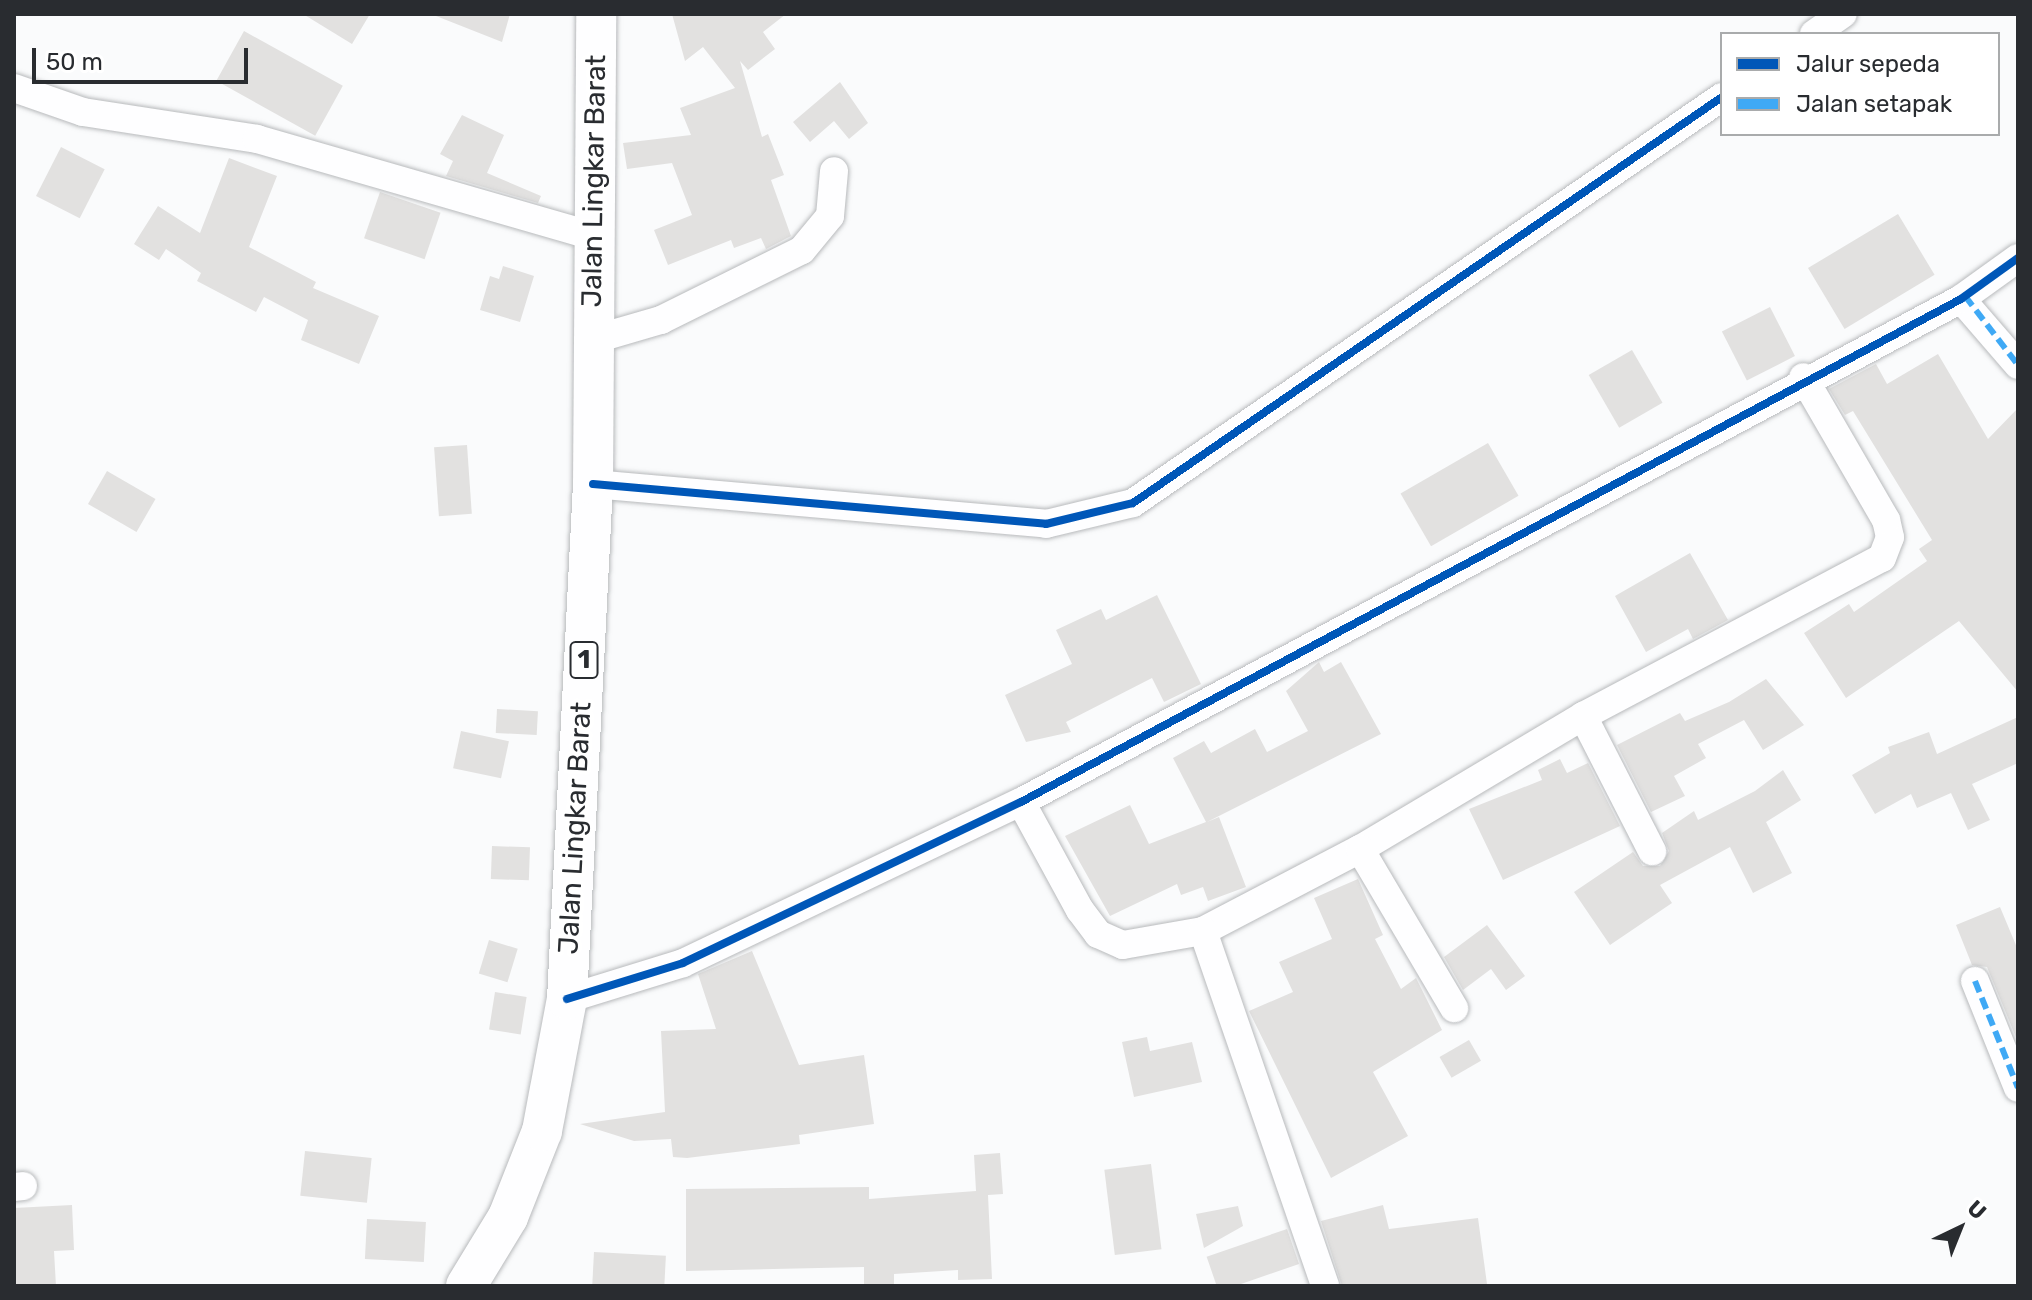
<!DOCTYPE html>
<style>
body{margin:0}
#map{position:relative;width:2032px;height:1300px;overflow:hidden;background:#fafbfc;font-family:Rubik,sans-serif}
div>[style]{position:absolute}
.building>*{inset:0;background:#e2e1e0;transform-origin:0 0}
.roads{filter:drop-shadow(0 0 2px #b8babc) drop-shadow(0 0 2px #b8babc)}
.minor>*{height:28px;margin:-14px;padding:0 14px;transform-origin:14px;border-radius:14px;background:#fefeff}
.highway>*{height:40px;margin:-20px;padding:0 20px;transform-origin:20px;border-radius:20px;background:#fefeff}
.quiet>*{height:6px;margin-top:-3px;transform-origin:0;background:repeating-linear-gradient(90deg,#3fa9f5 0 12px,transparent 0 18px)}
.cycleway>*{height:8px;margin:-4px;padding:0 4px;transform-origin:4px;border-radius:4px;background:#0057b8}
span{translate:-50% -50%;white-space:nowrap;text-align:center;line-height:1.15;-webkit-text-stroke:8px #fff;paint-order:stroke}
.shield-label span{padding:2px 6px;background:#fff;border:2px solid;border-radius:6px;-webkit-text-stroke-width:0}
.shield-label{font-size:26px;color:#292c30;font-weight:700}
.street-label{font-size:28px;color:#292c30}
.frame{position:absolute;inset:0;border:16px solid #292c30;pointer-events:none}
.legend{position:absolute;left:1720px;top:32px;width:280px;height:104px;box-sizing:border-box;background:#fff;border:2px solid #a9abac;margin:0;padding:10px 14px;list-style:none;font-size:24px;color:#292c30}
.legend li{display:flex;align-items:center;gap:16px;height:40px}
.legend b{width:40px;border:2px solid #a9abac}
.north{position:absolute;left:1920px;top:1188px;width:80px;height:80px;-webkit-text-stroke:6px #fff;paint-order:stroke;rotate:43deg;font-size:22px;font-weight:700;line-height:32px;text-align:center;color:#292c30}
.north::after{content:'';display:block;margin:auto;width:28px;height:36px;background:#292c30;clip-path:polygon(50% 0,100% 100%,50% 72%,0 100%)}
.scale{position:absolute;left:32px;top:48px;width:216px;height:36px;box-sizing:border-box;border:4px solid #292c30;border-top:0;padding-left:10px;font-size:24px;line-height:28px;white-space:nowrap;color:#292c30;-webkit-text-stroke:6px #fff;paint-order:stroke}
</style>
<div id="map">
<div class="building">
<i style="clip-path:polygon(303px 14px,370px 14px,352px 44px)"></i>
<i style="clip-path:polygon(431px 14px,510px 14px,502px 42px)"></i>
<i style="clip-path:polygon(672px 14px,786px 14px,763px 32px,775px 49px,748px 70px,740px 61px,762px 137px,768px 134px,784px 175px,771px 180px,791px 236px,766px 249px,761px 238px,734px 248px,731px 240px,668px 265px,654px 230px,692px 215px,672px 163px,627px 169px,623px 143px,691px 135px,680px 108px,735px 88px,703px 47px,685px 61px)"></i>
<i style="left:244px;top:31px;width:113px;height:57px;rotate:29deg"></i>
<i style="clip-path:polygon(840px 82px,868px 123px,849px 139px,834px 121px,810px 142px,793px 122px)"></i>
<i style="clip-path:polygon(462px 115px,504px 135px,487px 173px,541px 196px,538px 203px,446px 176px,453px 161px,440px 154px)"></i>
<i style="left:61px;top:147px;width:49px;height:55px;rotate:27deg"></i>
<i style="clip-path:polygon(229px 158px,277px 176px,249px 247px,316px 282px,313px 288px,379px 316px,359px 364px,301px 340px,308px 320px,264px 297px,256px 312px,197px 281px,201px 273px,166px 249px,159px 260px,134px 244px,158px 206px,200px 233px)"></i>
<i style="left:380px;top:192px;width:64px;height:49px;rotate:19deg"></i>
<i style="left:1898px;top:214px;width:71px;height:105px;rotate:59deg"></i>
<i style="clip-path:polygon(503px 266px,534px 276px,520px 322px,480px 310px,490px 276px,499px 279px)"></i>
<i style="left:1770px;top:307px;width:55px;height:54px;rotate:63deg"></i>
<i style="left:1632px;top:350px;width:61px;height:50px;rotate:60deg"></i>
<i style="clip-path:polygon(1938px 354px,1988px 439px,2018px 408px,2018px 692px,1959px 621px,1846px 698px,1804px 633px,1849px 604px,1854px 612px,1927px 561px,1919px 549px,1932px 540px,1853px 411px,1845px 415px,1829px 389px,1876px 364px,1887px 384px)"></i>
<i style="left:1488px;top:443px;width:61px;height:101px;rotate:60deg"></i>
<i style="left:467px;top:445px;width:69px;height:33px;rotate:86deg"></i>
<i style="left:107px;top:471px;width:56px;height:38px;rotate:30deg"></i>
<i style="clip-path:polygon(1690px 553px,1728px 620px,1693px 639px,1688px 629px,1646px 652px,1615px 596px)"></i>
<i style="clip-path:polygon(1157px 595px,1201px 684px,1164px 702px,1152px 678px,1066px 722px,1071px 732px,1026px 742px,1005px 695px,1072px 664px,1056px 630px,1101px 609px,1106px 620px)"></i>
<i style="clip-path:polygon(1319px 662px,1324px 672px,1341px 662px,1381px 734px,1207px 822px,1219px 817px,1246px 887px,1208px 901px,1203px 887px,1181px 895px,1177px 884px,1110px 916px,1065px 836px,1130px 805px,1149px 844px,1206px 822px,1173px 758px,1204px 741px,1211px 753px,1255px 729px,1267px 752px,1308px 731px,1286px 691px)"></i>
<i style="clip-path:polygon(1766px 679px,1804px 725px,1763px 750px,1744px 720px,1698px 744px,1706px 758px,1674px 776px,1685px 796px,1651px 812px,1617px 745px,1680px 713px,1685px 721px,1729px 702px)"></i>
<i style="left:497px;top:709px;width:41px;height:24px;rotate:3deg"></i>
<i style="clip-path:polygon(2018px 717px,2018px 763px,1972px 784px,1990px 820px,1968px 830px,1951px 793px,1917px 808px,1911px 794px,1875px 814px,1852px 775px,1890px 753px,1888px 747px,1929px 732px,1937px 754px)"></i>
<i style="left:461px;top:731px;width:49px;height:38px;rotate:12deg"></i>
<i style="clip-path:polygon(1560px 759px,1567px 773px,1588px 763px,1620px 826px,1503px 880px,1469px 809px,1542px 780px,1538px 770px)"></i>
<i style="clip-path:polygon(1783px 770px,1801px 800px,1766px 822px,1792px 873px,1753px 893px,1730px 847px,1660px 885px,1672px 903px,1610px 945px,1574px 892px,1633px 852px,1643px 866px,1660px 866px,1669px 851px,1662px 833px,1694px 811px,1698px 820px,1755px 791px)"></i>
<i style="left:492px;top:846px;width:38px;height:33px;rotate:2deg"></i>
<i style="clip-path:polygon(1358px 879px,1383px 935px,1375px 939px,1401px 989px,1416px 978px,1442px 1030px,1373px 1072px,1408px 1136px,1331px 1178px,1249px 1011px,1293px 992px,1279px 962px,1332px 939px,1314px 898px)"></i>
<i style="clip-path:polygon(2000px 907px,2018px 950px,2018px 1042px,1987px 967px,1972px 965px,1956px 925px)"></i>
<i style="clip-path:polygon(1487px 925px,1525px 976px,1506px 990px,1491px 969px,1463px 990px,1444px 957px)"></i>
<i style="left:489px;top:940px;width:30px;height:35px;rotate:17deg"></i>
<i style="clip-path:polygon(752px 951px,799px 1065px,864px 1055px,874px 1124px,799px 1135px,800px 1144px,687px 1158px,673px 1157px,671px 1139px,634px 1141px,580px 1124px,665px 1112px,661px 1031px,716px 1029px,698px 974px)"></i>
<i style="left:495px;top:992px;width:32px;height:38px;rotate:9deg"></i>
<i style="clip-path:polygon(1147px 1037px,1150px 1051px,1192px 1042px,1202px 1082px,1134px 1097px,1122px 1042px)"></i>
<i style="left:1469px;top:1040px;width:24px;height:34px;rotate:60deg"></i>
<i style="left:305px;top:1151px;width:67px;height:45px;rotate:6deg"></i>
<i style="clip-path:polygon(1000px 1153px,1003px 1194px,988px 1195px,992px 1279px,958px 1280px,958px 1270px,894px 1274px,894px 1286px,864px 1286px,864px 1267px,686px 1271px,686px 1189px,869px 1187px,869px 1199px,976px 1191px,974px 1155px)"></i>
<i style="left:1151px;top:1164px;width:86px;height:47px;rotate:83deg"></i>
<i style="clip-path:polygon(72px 1205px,74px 1250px,54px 1251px,56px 1286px,14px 1286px,14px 1208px)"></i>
<i style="clip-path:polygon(1383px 1205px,1389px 1229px,1478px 1218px,1487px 1284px,1342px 1286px,1321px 1221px)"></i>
<i style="clip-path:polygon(1238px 1206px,1243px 1226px,1204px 1248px,1196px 1214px)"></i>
<i style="left:367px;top:1219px;width:59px;height:40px;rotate:3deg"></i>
<i style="left:1287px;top:1229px;width:37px;height:85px;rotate:71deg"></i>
<i style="left:594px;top:1252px;width:72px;height:34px;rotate:3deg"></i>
</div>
<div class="roads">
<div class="minor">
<i style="left:1814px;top:34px;width:35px;rotate:-35deg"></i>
<i style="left:14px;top:88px;width:73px;rotate:19.2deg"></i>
<i style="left:83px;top:112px;width:176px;rotate:8.8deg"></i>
<i style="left:257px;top:139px;width:353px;rotate:16.1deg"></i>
<i style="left:1961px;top:299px;width:87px;rotate:49.2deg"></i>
<i style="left:592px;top:340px;width:72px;rotate:-16.2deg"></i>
<i style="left:661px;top:320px;width:157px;rotate:-26.4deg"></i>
<i style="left:802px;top:250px;width:44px;rotate:-50.5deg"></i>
<i style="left:830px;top:216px;width:45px;rotate:-84.9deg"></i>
<i style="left:593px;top:484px;width:455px;rotate:5deg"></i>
<i style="left:1046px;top:524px;width:89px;rotate:-13.6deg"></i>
<i style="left:1133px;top:503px;width:715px;rotate:-34.58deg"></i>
<i style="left:1583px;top:716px;width:152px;rotate:62.9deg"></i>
<i style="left:1021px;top:802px;width:123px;rotate:61.4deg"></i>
<i style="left:1080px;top:910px;width:30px;rotate:53deg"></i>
<i style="left:1098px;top:934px;width:27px;rotate:24deg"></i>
<i style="left:1123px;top:945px;width:81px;rotate:-9.9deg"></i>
<i style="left:1203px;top:931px;width:177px;rotate:-27.6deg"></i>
<i style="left:1360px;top:849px;width:260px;rotate:-30.8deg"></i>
<i style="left:1583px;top:716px;width:338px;rotate:-27.9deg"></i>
<i style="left:1882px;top:558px;width:22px;rotate:-69deg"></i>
<i style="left:1890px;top:537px;width:17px;rotate:-103deg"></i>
<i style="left:1886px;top:520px;width:165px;rotate:-120.1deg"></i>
<i style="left:1360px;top:849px;width:185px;rotate:59.4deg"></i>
<i style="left:1203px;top:931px;width:375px;rotate:71deg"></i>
<i style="left:1975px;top:981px;width:115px;rotate:68.1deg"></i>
<i style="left:567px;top:999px;width:121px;rotate:-17.2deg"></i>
<i style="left:683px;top:963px;width:374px;rotate:-25.5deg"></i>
<i style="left:1021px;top:802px;width:1066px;rotate:-28.15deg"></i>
<i style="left:1961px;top:299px;width:70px;rotate:-35.7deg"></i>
<i style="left:14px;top:1187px;width:9px;rotate:-6deg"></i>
</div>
<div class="highway">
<i style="left:466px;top:1286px;width:81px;rotate:-58.7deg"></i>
<i style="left:508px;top:1217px;width:92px;rotate:-68.4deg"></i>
<i style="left:542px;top:1131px;width:134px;rotate:-79.3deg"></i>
<i style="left:567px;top:999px;width:516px;rotate:-87.11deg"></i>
<i style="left:593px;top:484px;width:470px;rotate:-89.6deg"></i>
</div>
</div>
<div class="quiet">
<i style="left:1965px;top:296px;width:87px;rotate:52.5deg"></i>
<i style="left:1975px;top:981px;width:115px;rotate:68.1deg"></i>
</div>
<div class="cycleway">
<i style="left:593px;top:484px;width:455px;rotate:5deg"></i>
<i style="left:1046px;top:524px;width:89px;rotate:-13.6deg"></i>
<i style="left:1133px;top:503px;width:715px;rotate:-34.58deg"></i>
<i style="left:567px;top:999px;width:121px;rotate:-17.2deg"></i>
<i style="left:683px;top:963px;width:374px;rotate:-25.5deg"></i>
<i style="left:1021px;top:802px;width:1066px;rotate:-28.15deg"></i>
<i style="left:1961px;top:299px;width:70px;rotate:-35.7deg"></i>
</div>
<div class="shield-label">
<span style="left:584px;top:660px">1</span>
</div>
<div class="street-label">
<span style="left:594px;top:181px;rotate:-89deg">Jalan Lingkar Barat</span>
<span style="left:575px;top:828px;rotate:-87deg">Jalan Lingkar Barat</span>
</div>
<div class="frame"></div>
<ul class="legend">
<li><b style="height:10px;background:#0057b8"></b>Jalur sepeda</li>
<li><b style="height:10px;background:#3fa9f5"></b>Jalan setapak</li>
</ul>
<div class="north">U</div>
<div class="scale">50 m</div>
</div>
